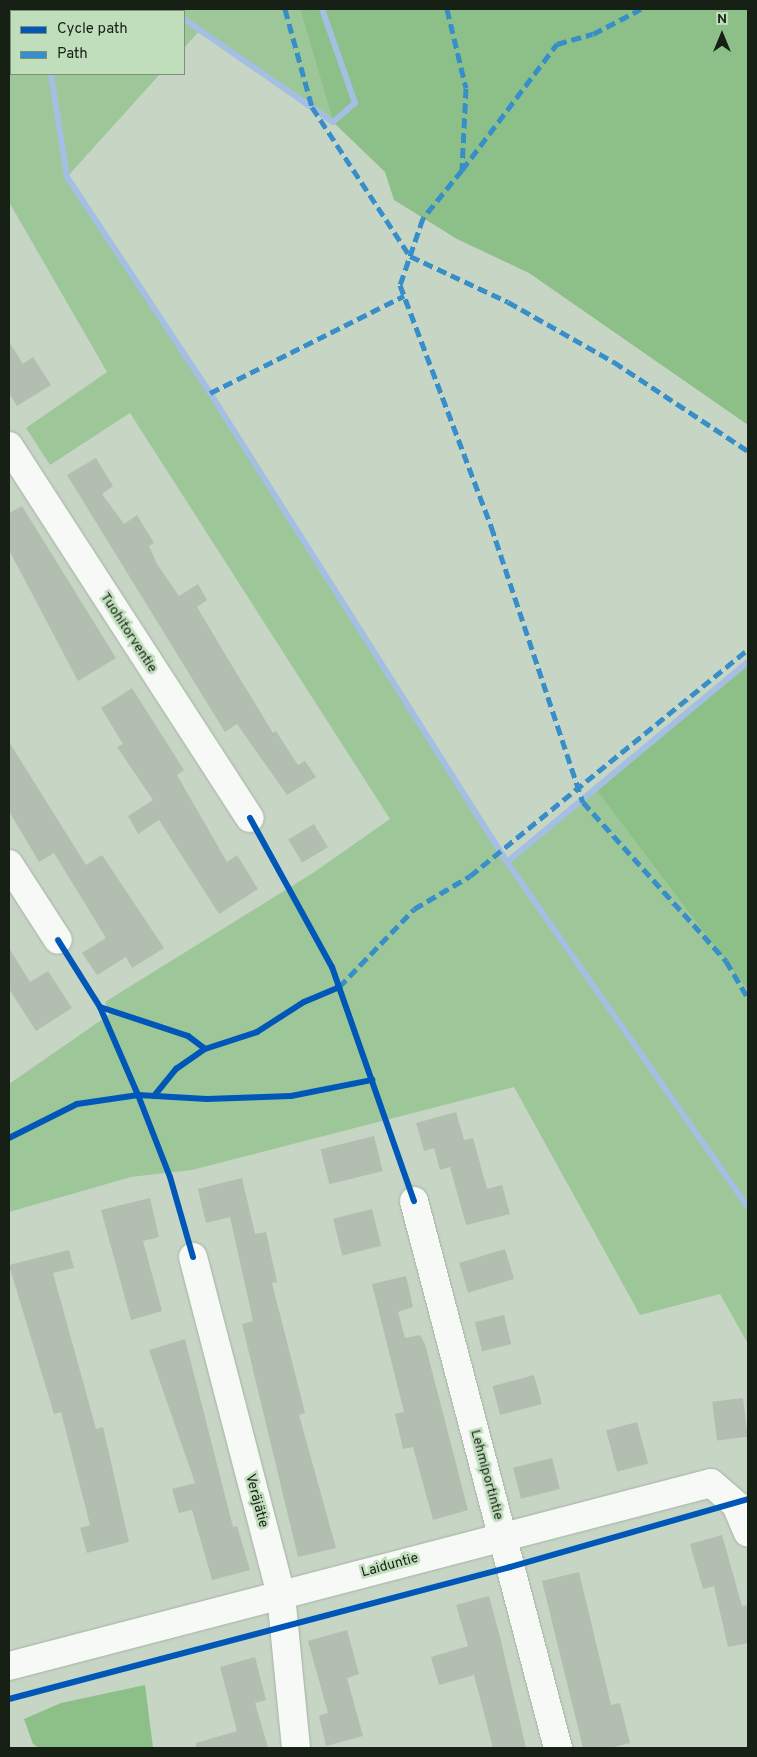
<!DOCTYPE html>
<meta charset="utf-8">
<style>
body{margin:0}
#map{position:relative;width:757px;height:1757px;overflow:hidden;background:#c6d5c4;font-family:Overpass,sans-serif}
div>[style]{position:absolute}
.green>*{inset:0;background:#9dc799}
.forest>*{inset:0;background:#8dc088}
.stream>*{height:6px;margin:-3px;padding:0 3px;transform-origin:3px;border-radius:3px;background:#a4bfe1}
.building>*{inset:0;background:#b2beb0;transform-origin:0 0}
.roads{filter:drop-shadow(0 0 1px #a6b2a4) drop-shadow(0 0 1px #a6b2a4)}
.minor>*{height:28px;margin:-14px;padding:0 14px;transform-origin:14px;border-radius:14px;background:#f6f9f6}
.quiet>*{height:5px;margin-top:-2.5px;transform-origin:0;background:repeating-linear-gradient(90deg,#378ec8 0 10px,transparent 0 15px)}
.cycleway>*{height:6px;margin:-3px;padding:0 3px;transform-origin:3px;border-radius:3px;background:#0057b8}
span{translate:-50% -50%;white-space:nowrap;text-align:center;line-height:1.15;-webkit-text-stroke:5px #c0ddbc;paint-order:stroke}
.street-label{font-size:14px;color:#162014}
.frame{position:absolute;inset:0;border:10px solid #162014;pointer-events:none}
.legend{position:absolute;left:10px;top:10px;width:175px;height:65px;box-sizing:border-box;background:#c0ddbc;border:1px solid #7c9179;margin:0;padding:6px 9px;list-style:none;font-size:15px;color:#162014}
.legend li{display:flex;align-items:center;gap:10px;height:25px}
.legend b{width:25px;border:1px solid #7c9179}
.north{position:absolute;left:697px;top:10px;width:50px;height:50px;-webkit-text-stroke:4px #c0ddbc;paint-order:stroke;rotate:0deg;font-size:14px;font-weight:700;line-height:20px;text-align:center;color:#162014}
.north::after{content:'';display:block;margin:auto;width:18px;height:22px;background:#162014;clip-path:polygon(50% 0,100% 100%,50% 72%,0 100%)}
</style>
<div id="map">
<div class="green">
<i style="clip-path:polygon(9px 9px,300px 9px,333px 122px,200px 30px,184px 48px,184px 11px,11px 11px,11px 74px,160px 74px,67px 177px,210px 393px,507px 862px,597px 791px,748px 991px,748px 1344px,720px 1294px,640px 1315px,514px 1087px,192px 1170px,131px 1177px,9px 1212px,9px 1084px,110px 1014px,105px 1002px,313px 873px,390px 819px,130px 413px,50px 465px,26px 428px,107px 372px,9px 202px)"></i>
</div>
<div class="forest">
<i style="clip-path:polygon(300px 9px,748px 9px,748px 425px,529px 273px,457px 239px,394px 200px,385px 172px,333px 122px)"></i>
<i style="clip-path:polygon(748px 662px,748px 991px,597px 791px)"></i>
<i style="clip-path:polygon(145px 1685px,153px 1748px,39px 1748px,33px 1744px,24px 1719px,61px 1703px)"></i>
</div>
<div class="stream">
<i style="left:42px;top:9px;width:2px;rotate:90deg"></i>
<i style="left:168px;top:9px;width:4px;rotate:34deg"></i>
<i style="left:184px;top:19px;width:181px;rotate:34.7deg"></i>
<i style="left:333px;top:122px;width:29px;rotate:-41deg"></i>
<i style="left:355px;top:103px;width:100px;rotate:-109.3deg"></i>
<i style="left:51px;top:74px;width:104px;rotate:81.2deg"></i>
<i style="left:67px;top:177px;width:259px;rotate:56.5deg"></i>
<i style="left:210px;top:393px;width:555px;rotate:57.66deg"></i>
<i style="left:507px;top:862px;width:421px;rotate:55.1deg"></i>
<i style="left:507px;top:862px;width:313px;rotate:-39.7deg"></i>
</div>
<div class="building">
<i style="clip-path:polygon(9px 342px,23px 364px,33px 357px,51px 385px,17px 406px,9px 393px)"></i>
<i style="clip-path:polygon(96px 458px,113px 486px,102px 494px,124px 524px,137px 515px,154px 543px,149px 546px,157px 564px,179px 596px,198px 584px,207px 600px,197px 607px,234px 669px,273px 733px,276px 731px,298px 765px,305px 761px,316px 777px,287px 795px,237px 724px,225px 732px,67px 475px)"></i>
<i style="clip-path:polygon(22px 506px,116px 658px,78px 681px,9px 550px,9px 513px)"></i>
<i style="clip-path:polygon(132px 688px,184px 770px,177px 775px,227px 862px,237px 855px,258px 889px,219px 914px,159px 820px,138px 834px,128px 816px,153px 800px,117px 747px,123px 744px,101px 708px)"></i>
<i style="clip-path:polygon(9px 742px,86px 865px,102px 855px,164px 948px,132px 968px,126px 957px,97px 975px,82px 953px,106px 938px,54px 853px,39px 862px,9px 811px)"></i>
<i style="left:314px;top:824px;width:27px;height:30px;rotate:59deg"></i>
<i style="clip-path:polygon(9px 948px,30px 982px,48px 971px,72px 1008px,36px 1031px,9px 989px)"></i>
<i style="clip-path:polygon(456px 1112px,464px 1140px,473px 1138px,487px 1189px,502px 1185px,510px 1214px,466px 1225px,450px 1167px,440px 1170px,434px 1148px,424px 1151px,416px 1123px)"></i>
<i style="left:374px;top:1136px;width:36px;height:55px;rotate:76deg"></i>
<i style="clip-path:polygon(242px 1178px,255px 1234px,266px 1232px,277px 1282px,272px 1283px,305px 1413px,299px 1415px,336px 1548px,298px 1557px,242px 1324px,253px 1321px,230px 1217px,206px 1223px,198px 1189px)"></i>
<i style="clip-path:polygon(150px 1198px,159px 1237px,143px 1241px,162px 1311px,131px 1320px,101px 1210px)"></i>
<i style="left:372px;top:1209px;width:38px;height:40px;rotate:76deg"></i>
<i style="left:505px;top:1249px;width:31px;height:48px;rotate:73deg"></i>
<i style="clip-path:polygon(69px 1250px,74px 1268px,53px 1273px,96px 1429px,103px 1427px,129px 1542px,87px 1553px,80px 1528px,90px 1525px,61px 1412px,54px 1414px,9px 1265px)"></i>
<i style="clip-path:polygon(406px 1276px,413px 1307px,398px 1312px,405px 1338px,420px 1335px,425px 1344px,468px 1510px,433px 1520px,413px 1447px,403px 1449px,395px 1414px,404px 1412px,372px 1284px)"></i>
<i style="left:504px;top:1315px;width:30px;height:30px;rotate:76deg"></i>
<i style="clip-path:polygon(185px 1339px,233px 1527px,237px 1526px,250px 1570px,212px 1580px,192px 1510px,179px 1513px,172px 1489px,195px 1483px,149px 1350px)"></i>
<i style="left:534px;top:1375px;width:30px;height:43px;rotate:75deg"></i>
<i style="left:743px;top:1398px;width:39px;height:31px;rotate:83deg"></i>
<i style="left:637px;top:1422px;width:43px;height:32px;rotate:75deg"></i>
<i style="left:552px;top:1458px;width:32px;height:40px;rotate:76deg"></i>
<i style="clip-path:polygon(722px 1535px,742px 1606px,748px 1605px,748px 1643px,728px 1647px,714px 1586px,703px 1589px,690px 1544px)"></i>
<i style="clip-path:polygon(579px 1572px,611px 1705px,620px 1703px,630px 1743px,610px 1748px,583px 1748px,542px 1581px)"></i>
<i style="clip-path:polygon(489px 1596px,500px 1637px,526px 1748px,493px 1748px,474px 1675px,439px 1685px,431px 1657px,468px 1646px,456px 1605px)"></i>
<i style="clip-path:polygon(347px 1630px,359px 1674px,347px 1678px,363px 1736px,326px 1746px,319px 1716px,328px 1713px,308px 1641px)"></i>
<i style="clip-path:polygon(255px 1657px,266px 1700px,255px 1703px,268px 1748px,196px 1748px,196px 1743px,237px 1731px,220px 1667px)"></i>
</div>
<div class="roads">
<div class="minor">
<i style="left:9px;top:446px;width:443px;rotate:57.1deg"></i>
<i style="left:9px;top:864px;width:90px;rotate:57.2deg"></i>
<i style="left:414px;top:1201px;width:566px;rotate:75.25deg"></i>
<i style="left:193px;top:1257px;width:349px;rotate:75.4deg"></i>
<i style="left:281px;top:1595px;width:154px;rotate:84.4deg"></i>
<i style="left:9px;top:1666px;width:725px;rotate:-14.61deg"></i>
<i style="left:711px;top:1483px;width:33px;rotate:41deg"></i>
<i style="left:736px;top:1505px;width:30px;rotate:67deg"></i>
</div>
</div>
<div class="quiet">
<i style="left:285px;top:9px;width:102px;rotate:74.6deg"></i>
<i style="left:312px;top:107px;width:178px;rotate:56.7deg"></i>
<i style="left:410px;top:256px;width:108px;rotate:25.1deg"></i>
<i style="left:508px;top:302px;width:122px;rotate:29.5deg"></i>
<i style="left:614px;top:362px;width:161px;rotate:33.6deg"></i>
<i style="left:447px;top:9px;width:81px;rotate:76.5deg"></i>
<i style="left:466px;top:88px;width:82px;rotate:92.8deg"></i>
<i style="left:462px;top:170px;width:62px;rotate:129.1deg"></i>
<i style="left:423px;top:218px;width:71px;rotate:108.9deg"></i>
<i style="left:400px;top:285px;width:258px;rotate:69.3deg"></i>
<i style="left:491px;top:526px;width:291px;rotate:71.6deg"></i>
<i style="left:583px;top:802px;width:214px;rotate:48deg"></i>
<i style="left:726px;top:961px;width:43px;rotate:59.3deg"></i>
<i style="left:462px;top:170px;width:158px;rotate:-53deg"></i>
<i style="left:557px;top:44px;width:37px;rotate:-16deg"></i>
<i style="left:593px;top:34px;width:54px;rotate:-27.5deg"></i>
<i style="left:210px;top:393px;width:217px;rotate:-26.6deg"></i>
<i style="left:339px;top:987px;width:108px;rotate:-46.1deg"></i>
<i style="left:414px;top:909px;width:65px;rotate:-30.5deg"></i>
<i style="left:470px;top:876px;width:359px;rotate:-39.2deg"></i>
</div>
<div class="cycleway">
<i style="left:250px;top:818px;width:170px;rotate:61.2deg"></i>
<i style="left:332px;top:967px;width:248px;rotate:70.7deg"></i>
<i style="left:100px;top:1007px;width:93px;rotate:18.2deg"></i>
<i style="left:188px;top:1036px;width:21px;rotate:37deg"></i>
<i style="left:154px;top:1096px;width:35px;rotate:-51deg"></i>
<i style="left:176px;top:1069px;width:35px;rotate:-35deg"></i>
<i style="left:205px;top:1049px;width:55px;rotate:-18.1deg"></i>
<i style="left:257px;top:1032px;width:56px;rotate:-32.6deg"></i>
<i style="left:304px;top:1002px;width:38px;rotate:-23deg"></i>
<i style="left:9px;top:1138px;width:76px;rotate:-26.6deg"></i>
<i style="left:77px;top:1104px;width:62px;rotate:-8.4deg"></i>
<i style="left:138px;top:1095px;width:96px;rotate:-113.4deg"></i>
<i style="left:100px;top:1007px;width:79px;rotate:-122.1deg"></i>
<i style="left:193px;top:1257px;width:83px;rotate:-106deg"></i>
<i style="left:170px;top:1177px;width:88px;rotate:-111.3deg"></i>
<i style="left:138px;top:1095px;width:69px;rotate:3.3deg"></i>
<i style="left:207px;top:1099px;width:84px;rotate:-2deg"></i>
<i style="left:291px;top:1096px;width:83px;rotate:-11.2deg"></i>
<i style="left:9px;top:1699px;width:518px;rotate:-14.76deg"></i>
<i style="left:510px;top:1567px;width:248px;rotate:-15.9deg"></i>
</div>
<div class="street-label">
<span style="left:128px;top:633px;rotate:57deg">Tuohitorventie</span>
<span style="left:486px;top:1475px;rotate:75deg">Lehmiportintie</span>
<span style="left:256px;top:1501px;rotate:75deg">Veräjätie</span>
<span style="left:390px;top:1566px;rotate:-15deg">Laiduntie</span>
</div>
<div class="frame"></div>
<ul class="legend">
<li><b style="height:6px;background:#0057b8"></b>Cycle path</li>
<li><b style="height:6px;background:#378ec8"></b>Path</li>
</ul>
<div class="north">N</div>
</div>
